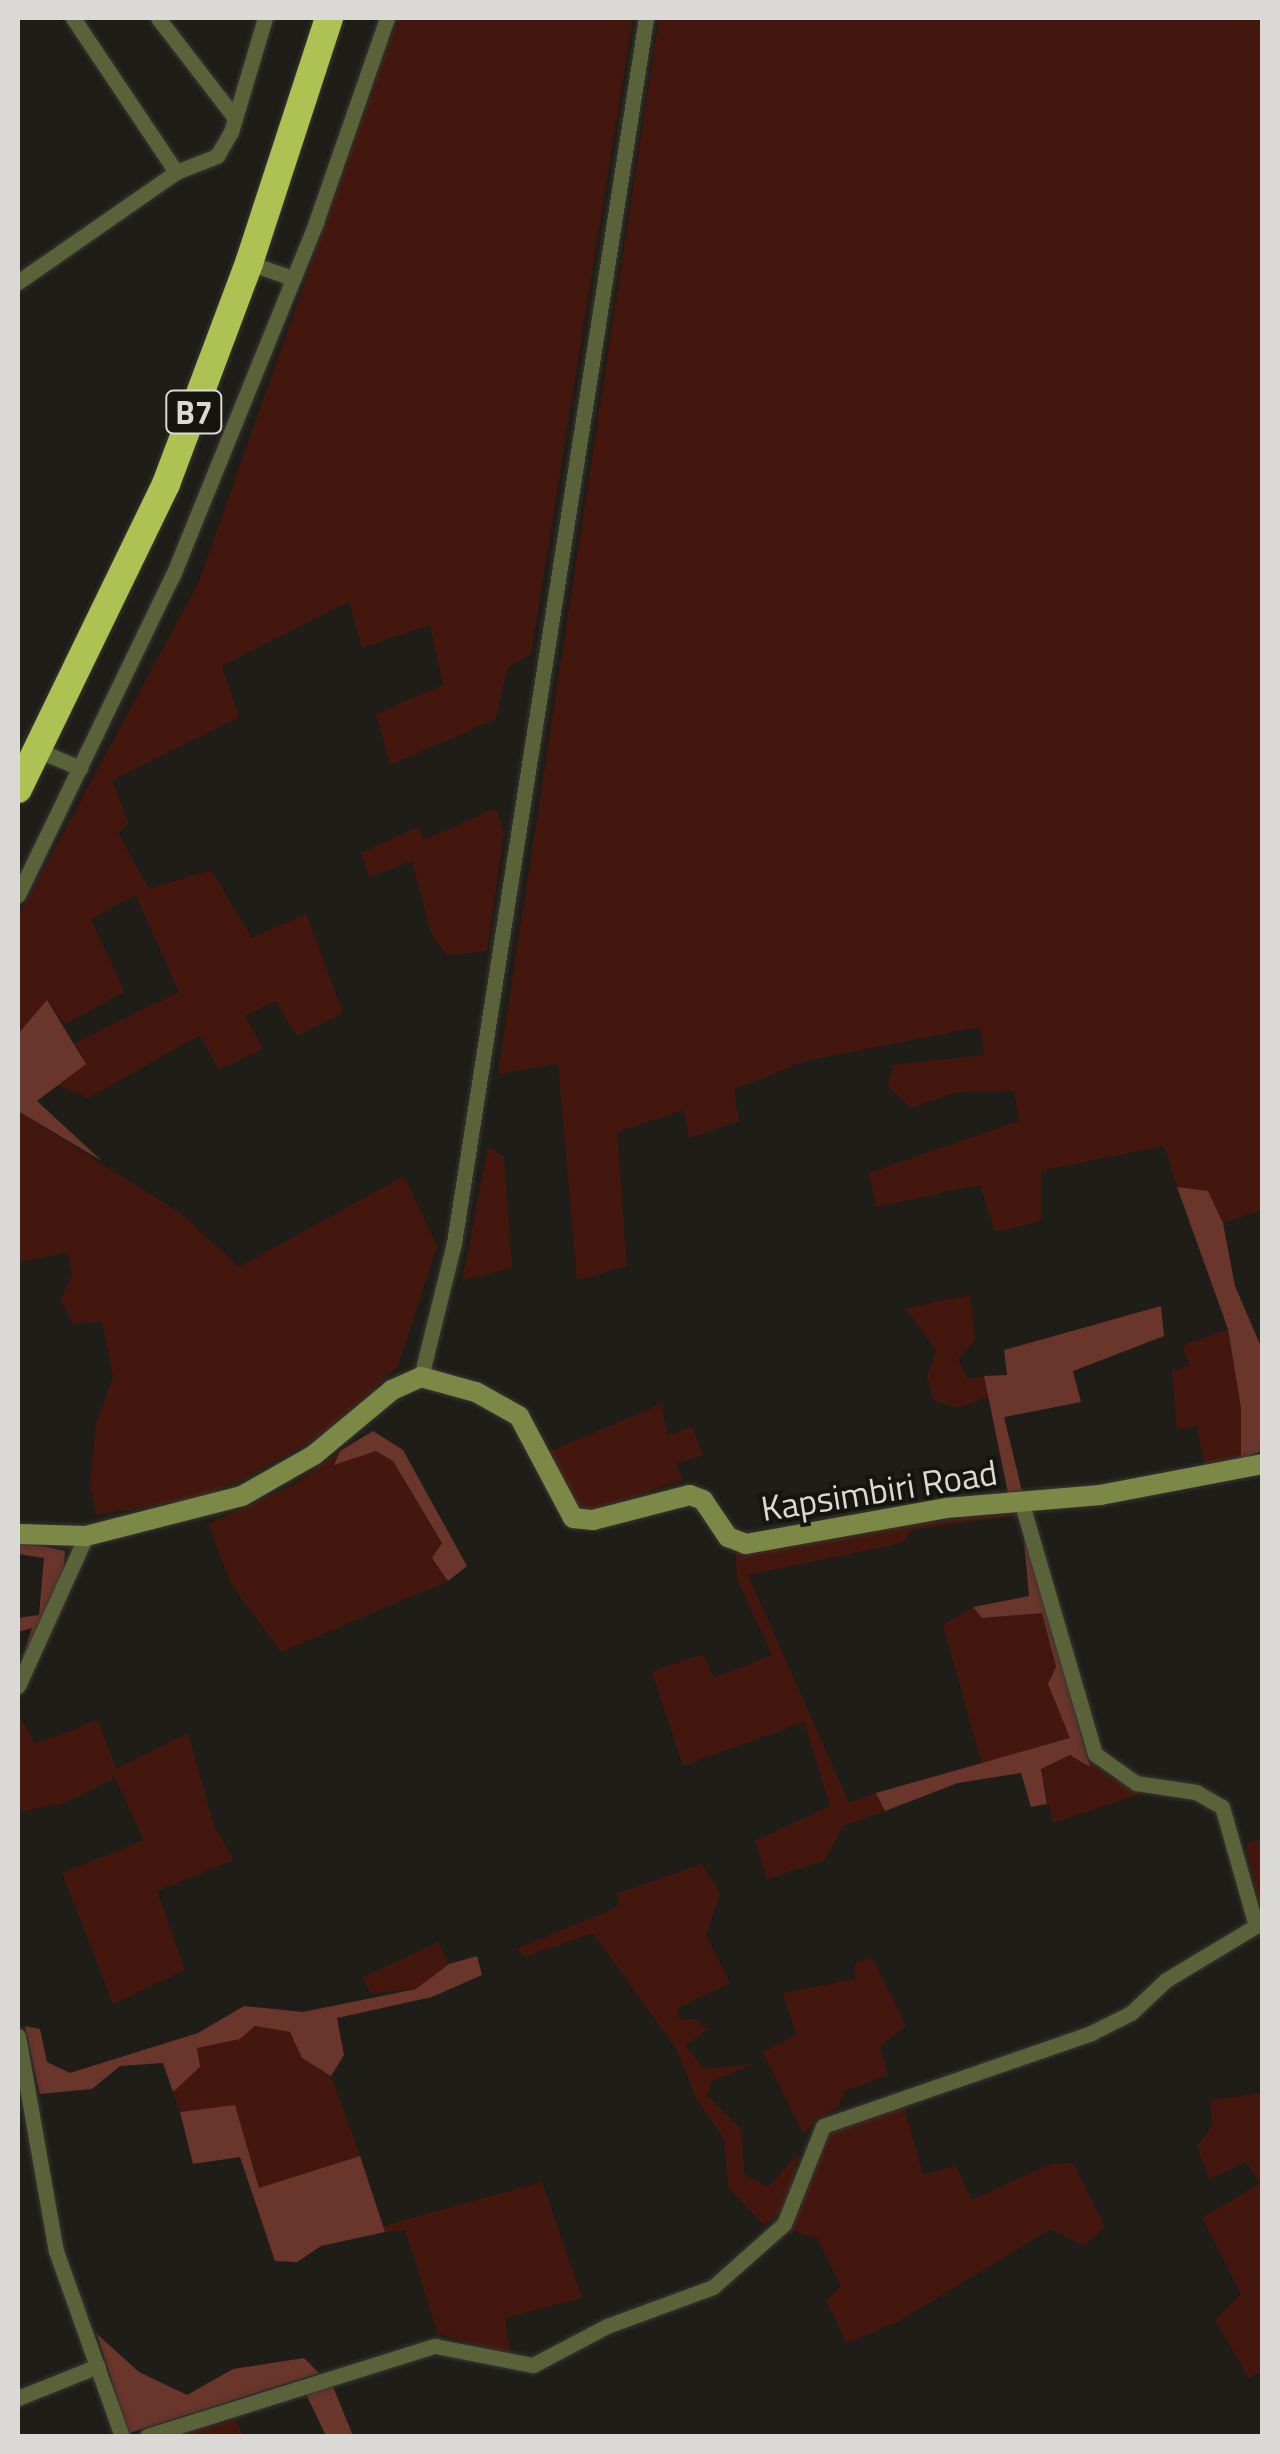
<!DOCTYPE html>
<style>
body{margin:0}
#map{position:relative;width:1280px;height:2454px;overflow:hidden;background:#1f1d18;font-family:"Titillium Web",sans-serif}
div>[style]{position:absolute}
.green>*{inset:0;background:#44170e}
.forest>*{inset:0;background:#6a352b}
.roads{filter:drop-shadow(0 0 2px #393732) drop-shadow(0 0 2px #393732)}
.street>*{height:15px;margin:-7.5px;padding:0 7.5px;transform-origin:7.5px;border-radius:7.5px;background:#596238}
.secondary>*{height:20px;margin:-10px;padding:0 10px;transform-origin:10px;border-radius:10px;background:#7c8845}
.highway>*{height:28px;margin:-14px;padding:0 14px;transform-origin:14px;border-radius:14px;background:#aec254}
span{translate:-50% -50%;white-space:nowrap;text-align:center;line-height:1.15;-webkit-text-stroke:8px #16140f;paint-order:stroke}
.shield-label span{padding:2px 8px;background:#16140f;border:2px solid;border-radius:8px;-webkit-text-stroke-width:0}
.shield-label{font-size:32px;color:#dad9d5;font-weight:700}
.street-label{font-size:35px;color:#dad9d5}
.frame{position:absolute;inset:0;border:20px solid #dad9d5;pointer-events:none}
</style>
<div id="map">
<div class="green">
<i style="clip-path:polygon(398px 18px,633px 18px,531px 654px,507px 668px,496px 719px,390px 765px,376px 714px,443px 685px,430px 625px,362px 648px,349px 601px,222px 666px,239px 717px,112px 780px,129px 824px,118px 833px,149px 889px,211px 870px,252px 938px,306px 914px,343px 1013px,297px 1036px,275px 1001px,245px 1016px,263px 1049px,219px 1070px,200px 1035px,88px 1098px,58px 1085px,85px 1064px,75px 1043px,179px 992px,136px 895px,91px 919px,124px 992px,65px 1024px,47px 1001px,18px 1034px,18px 917px,199px 582px)"></i>
<i style="clip-path:polygon(659px 18px,1262px 18px,1262px 1210px,1223px 1223px,1208px 1191px,1177px 1187px,1164px 1146px,1041px 1171px,1041px 1221px,995px 1232px,980px 1185px,876px 1207px,869px 1173px,1019px 1121px,1014px 1091px,957px 1092px,911px 1108px,888px 1086px,893px 1065px,984px 1055px,980px 1027px,805px 1061px,734px 1090px,739px 1121px,689px 1138px,684px 1110px,617px 1132px,627px 1266px,577px 1280px,558px 1064px,498px 1074px)"></i>
<i style="clip-path:polygon(496px 808px,504px 833px,487px 951px,447px 955px,432px 936px,412px 861px,369px 877px,361px 853px,418px 827px,424px 840px)"></i>
<i style="clip-path:polygon(18px 1111px,180px 1213px,239px 1267px,404px 1176px,437px 1246px,398px 1366px,327px 1432px,242px 1480px,193px 1499px,96px 1515px,90px 1485px,96px 1424px,113px 1377px,102px 1321px,73px 1324px,61px 1300px,72px 1274px,68px 1253px,18px 1262px)"></i>
<i style="clip-path:polygon(488px 1147px,504px 1156px,512px 1268px,462px 1281px)"></i>
<i style="clip-path:polygon(970px 1295px,975px 1340px,958px 1359px,967px 1379px,984px 1376px,989px 1397px,956px 1408px,934px 1400px,927px 1377px,936px 1350px,905px 1308px)"></i>
<i style="clip-path:polygon(1228px 1329px,1241px 1408px,1241px 1459px,1204px 1464px,1197px 1425px,1177px 1430px,1172px 1371px,1190px 1365px,1182px 1346px)"></i>
<i style="clip-path:polygon(661px 1404px,668px 1435px,692px 1427px,703px 1455px,676px 1464px,683px 1480px,586px 1512px,573px 1505px,551px 1451px)"></i>
<i style="clip-path:polygon(340px 1451px,334px 1463px,376px 1451px,393px 1461px,442px 1544px,432px 1558px,448px 1581px,281px 1652px,232px 1585px,208px 1524px,295px 1484px)"></i>
<i style="clip-path:polygon(1015px 1510px,1017px 1515px,912px 1530px,903px 1543px,748px 1575px,849px 1803px,876px 1793px,885px 1811px,843px 1826px,825px 1860px,767px 1879px,755px 1841px,830px 1806px,804px 1722px,683px 1766px,652px 1672px,703px 1654px,714px 1678px,772px 1655px,737px 1579px,736px 1552px)"></i>
<i style="clip-path:polygon(973px 1607px,983px 1618px,1042px 1613px,1056px 1667px,1048px 1684px,1071px 1737px,1059px 1745px,982px 1765px,943px 1625px)"></i>
<i style="clip-path:polygon(18px 1713px,35px 1744px,98px 1720px,116px 1769px,188px 1733px,214px 1826px,234px 1860px,157px 1891px,185px 1970px,113px 2004px,62px 1873px,144px 1840px,115px 1778px,65px 1803px,18px 1812px)"></i>
<i style="clip-path:polygon(1070px 1755px,1089px 1755px,1107px 1776px,1143px 1793px,1053px 1823px,1041px 1769px)"></i>
<i style="clip-path:polygon(1262px 1839px,1262px 1917px,1246px 1844px)"></i>
<i style="clip-path:polygon(702px 1864px,720px 1893px,706px 1935px,730px 1983px,678px 2008px,679px 2020px,695px 2019px,708px 2029px,685px 2046px,704px 2069px,753px 2064px,711px 2082px,707px 2095px,742px 2130px,744px 2174px,768px 2187px,799px 2153px,786px 2208px,765px 2226px,728px 2187px,724px 2139px,696px 2098px,677px 2050px,593px 1933px,525px 1957px,517px 1949px,617px 1907px,618px 1893px)"></i>
<i style="clip-path:polygon(438px 1942px,449px 1964px,417px 1989px,371px 1993px,362px 1978px)"></i>
<i style="clip-path:polygon(872px 1958px,906px 2026px,880px 2046px,888px 2075px,843px 2092px,839px 2107px,814px 2121px,804px 2135px,763px 2052px,796px 2035px,783px 1993px,855px 1979px,855px 1963px)"></i>
<i style="clip-path:polygon(254px 2026px,290px 2032px,302px 2058px,331px 2076px,360px 2156px,259px 2188px,235px 2106px,180px 2112px,173px 2092px,200px 2068px,197px 2048px,240px 2039px)"></i>
<i style="clip-path:polygon(1262px 2093px,1262px 2371px,1249px 2378px,1215px 2320px,1241px 2294px,1202px 2218px,1260px 2183px,1246px 2162px,1209px 2179px,1197px 2146px,1212px 2127px,1210px 2100px)"></i>
<i style="clip-path:polygon(904px 2107px,923px 2174px,956px 2166px,972px 2200px,1051px 2164px,1073px 2163px,1105px 2227px,1083px 2246px,1051px 2229px,899px 2321px,847px 2343px,826px 2300px,841px 2286px,818px 2239px,790px 2230px,825px 2135px)"></i>
<i style="clip-path:polygon(542px 2182px,582px 2298px,505px 2318px,511px 2354px,438px 2334px,405px 2230px,385px 2232px,383px 2226px)"></i>
<i style="clip-path:polygon(236px 2420px,243px 2436px,177px 2436px)"></i>
</div>
<div class="forest">
<i style="clip-path:polygon(47px 1000px,86px 1064px,37px 1101px,102px 1161px,18px 1111px,18px 1034px)"></i>
<i style="clip-path:polygon(1177px 1187px,1208px 1191px,1223px 1223px,1235px 1286px,1262px 1349px,1262px 1451px,1241px 1459px,1241px 1408px,1228px 1329px)"></i>
<i style="clip-path:polygon(1161px 1306px,1164px 1336px,1073px 1371px,1081px 1402px,1004px 1417px,1022px 1491px,1008px 1493px,984px 1376px,1007px 1375px,1004px 1350px)"></i>
<i style="clip-path:polygon(373px 1431px,403px 1450px,467px 1566px,448px 1581px,432px 1558px,442px 1543px,393px 1461px,376px 1451px,334px 1465px,340px 1451px)"></i>
<i style="clip-path:polygon(1023px 1528px,1090px 1767px,1070px 1755px,1041px 1769px,1047px 1804px,1031px 1807px,1021px 1773px,958px 1783px,885px 1811px,876px 1793px,1070px 1738px,1048px 1684px,1056px 1667px,1042px 1613px,982px 1618px,973px 1607px,1029px 1596px)"></i>
<i style="clip-path:polygon(18px 1541px,65px 1551px,63px 1577px,18px 1672px,32px 1628px,18px 1632px,18px 1618px,39px 1615px,44px 1558px,18px 1554px)"></i>
<i style="clip-path:polygon(477px 1956px,482px 1975px,432px 1997px,337px 2018px,344px 2055px,331px 2076px,302px 2058px,290px 2032px,255px 2026px,240px 2039px,197px 2048px,200px 2067px,173px 2092px,163px 2063px,120px 2066px,92px 2089px,40px 2094px,25px 2026px,40px 2029px,47px 2062px,70px 2073px,198px 2033px,244px 2006px,303px 2012px,416px 1989px,449px 1964px)"></i>
<i style="clip-path:polygon(235px 2105px,259px 2188px,360px 2156px,385px 2232px,321px 2246px,297px 2262px,275px 2261px,240px 2157px,193px 2164px,180px 2112px)"></i>
<i style="clip-path:polygon(97px 2334px,139px 2372px,187px 2395px,233px 2369px,304px 2358px,319px 2373px,129px 2433px)"></i>
<i style="clip-path:polygon(332px 2384px,353px 2436px,326px 2436px,306px 2394px)"></i>
</div>
<div class="roads">
<div class="street">
<i style="left:73px;top:18px;width:185px;rotate:56.2deg"></i>
<i style="left:158px;top:18px;width:126px;rotate:52.4deg"></i>
<i style="left:249px;top:263px;width:46px;rotate:19.2deg"></i>
<i style="left:18px;top:282px;width:193px;rotate:-34.8deg"></i>
<i style="left:176px;top:172px;width:44px;rotate:-21.3deg"></i>
<i style="left:217px;top:156px;width:28px;rotate:-60deg"></i>
<i style="left:231px;top:132px;width:119px;rotate:-73.4deg"></i>
<i style="left:37px;top:750px;width:47px;rotate:22.7deg"></i>
<i style="left:18px;top:895px;width:356px;rotate:-64.2deg"></i>
<i style="left:173px;top:575px;width:381px;rotate:-67.9deg"></i>
<i style="left:316px;top:222px;width:216px;rotate:-70.8deg"></i>
<i style="left:421px;top:1377px;width:138px;rotate:-76.2deg"></i>
<i style="left:454px;top:1243px;width:1240px;rotate:-81.09deg"></i>
<i style="left:18px;top:1686px;width:165px;rotate:-65.6deg"></i>
<i style="left:18px;top:2036px;width:218px;rotate:80deg"></i>
<i style="left:56px;top:2251px;width:196px;rotate:70.4deg"></i>
<i style="left:18px;top:2398px;width:86px;rotate:-21.8deg"></i>
<i style="left:147px;top:2436px;width:302px;rotate:-17.4deg"></i>
<i style="left:435px;top:2346px;width:100px;rotate:11deg"></i>
<i style="left:533px;top:2365px;width:84px;rotate:-27.8deg"></i>
<i style="left:607px;top:2326px;width:113px;rotate:-20.2deg"></i>
<i style="left:713px;top:2287px;width:95px;rotate:-41.6deg"></i>
<i style="left:784px;top:2224px;width:105px;rotate:-68.3deg"></i>
<i style="left:823px;top:2126px;width:284px;rotate:-19.1deg"></i>
<i style="left:1091px;top:2033px;width:45px;rotate:-26.6deg"></i>
<i style="left:1131px;top:2013px;width:48px;rotate:-43.3deg"></i>
<i style="left:1166px;top:1980px;width:105px;rotate:-31deg"></i>
<i style="left:1256px;top:1926px;width:124px;rotate:-105.9deg"></i>
<i style="left:1222px;top:1807px;width:30px;rotate:-150deg"></i>
<i style="left:1196px;top:1792px;width:61px;rotate:-171.5deg"></i>
<i style="left:1136px;top:1783px;width:50px;rotate:-144.7deg"></i>
<i style="left:1095px;top:1754px;width:264px;rotate:-106.3deg"></i>
</div>
<div class="secondary">
<i style="left:18px;top:1534px;width:68px;rotate:1.7deg"></i>
<i style="left:86px;top:1536px;width:161px;rotate:-14.4deg"></i>
<i style="left:242px;top:1496px;width:83px;rotate:-29.7deg"></i>
<i style="left:314px;top:1455px;width:102px;rotate:-39.8deg"></i>
<i style="left:392px;top:1390px;width:32px;rotate:-24deg"></i>
<i style="left:421px;top:1377px;width:57px;rotate:15.3deg"></i>
<i style="left:476px;top:1392px;width:49px;rotate:29.2deg"></i>
<i style="left:519px;top:1416px;width:115px;rotate:62.1deg"></i>
<i style="left:573px;top:1518px;width:20px;rotate:6deg"></i>
<i style="left:593px;top:1520px;width:100px;rotate:-14.5deg"></i>
<i style="left:690px;top:1495px;width:14px;rotate:21deg"></i>
<i style="left:703px;top:1500px;width:45px;rotate:56deg"></i>
<i style="left:728px;top:1537px;width:19px;rotate:21deg"></i>
<i style="left:746px;top:1544px;width:203px;rotate:-10.2deg"></i>
<i style="left:946px;top:1508px;width:155px;rotate:-4.8deg"></i>
<i style="left:1100px;top:1495px;width:165px;rotate:-10.8deg"></i>
</div>
<div class="highway">
<i style="left:18px;top:789px;width:339px;rotate:-64.1deg"></i>
<i style="left:166px;top:484px;width:236px;rotate:-69.4deg"></i>
<i style="left:249px;top:263px;width:258px;rotate:-71.9deg"></i>
</div>
</div>
<div class="shield-label">
<span style="left:194px;top:412px">B7</span>
</div>
<div class="street-label">
<span style="left:879px;top:1490px;rotate:-9deg">Kapsimbiri Road</span>
</div>
<div class="frame"></div>
</div>
